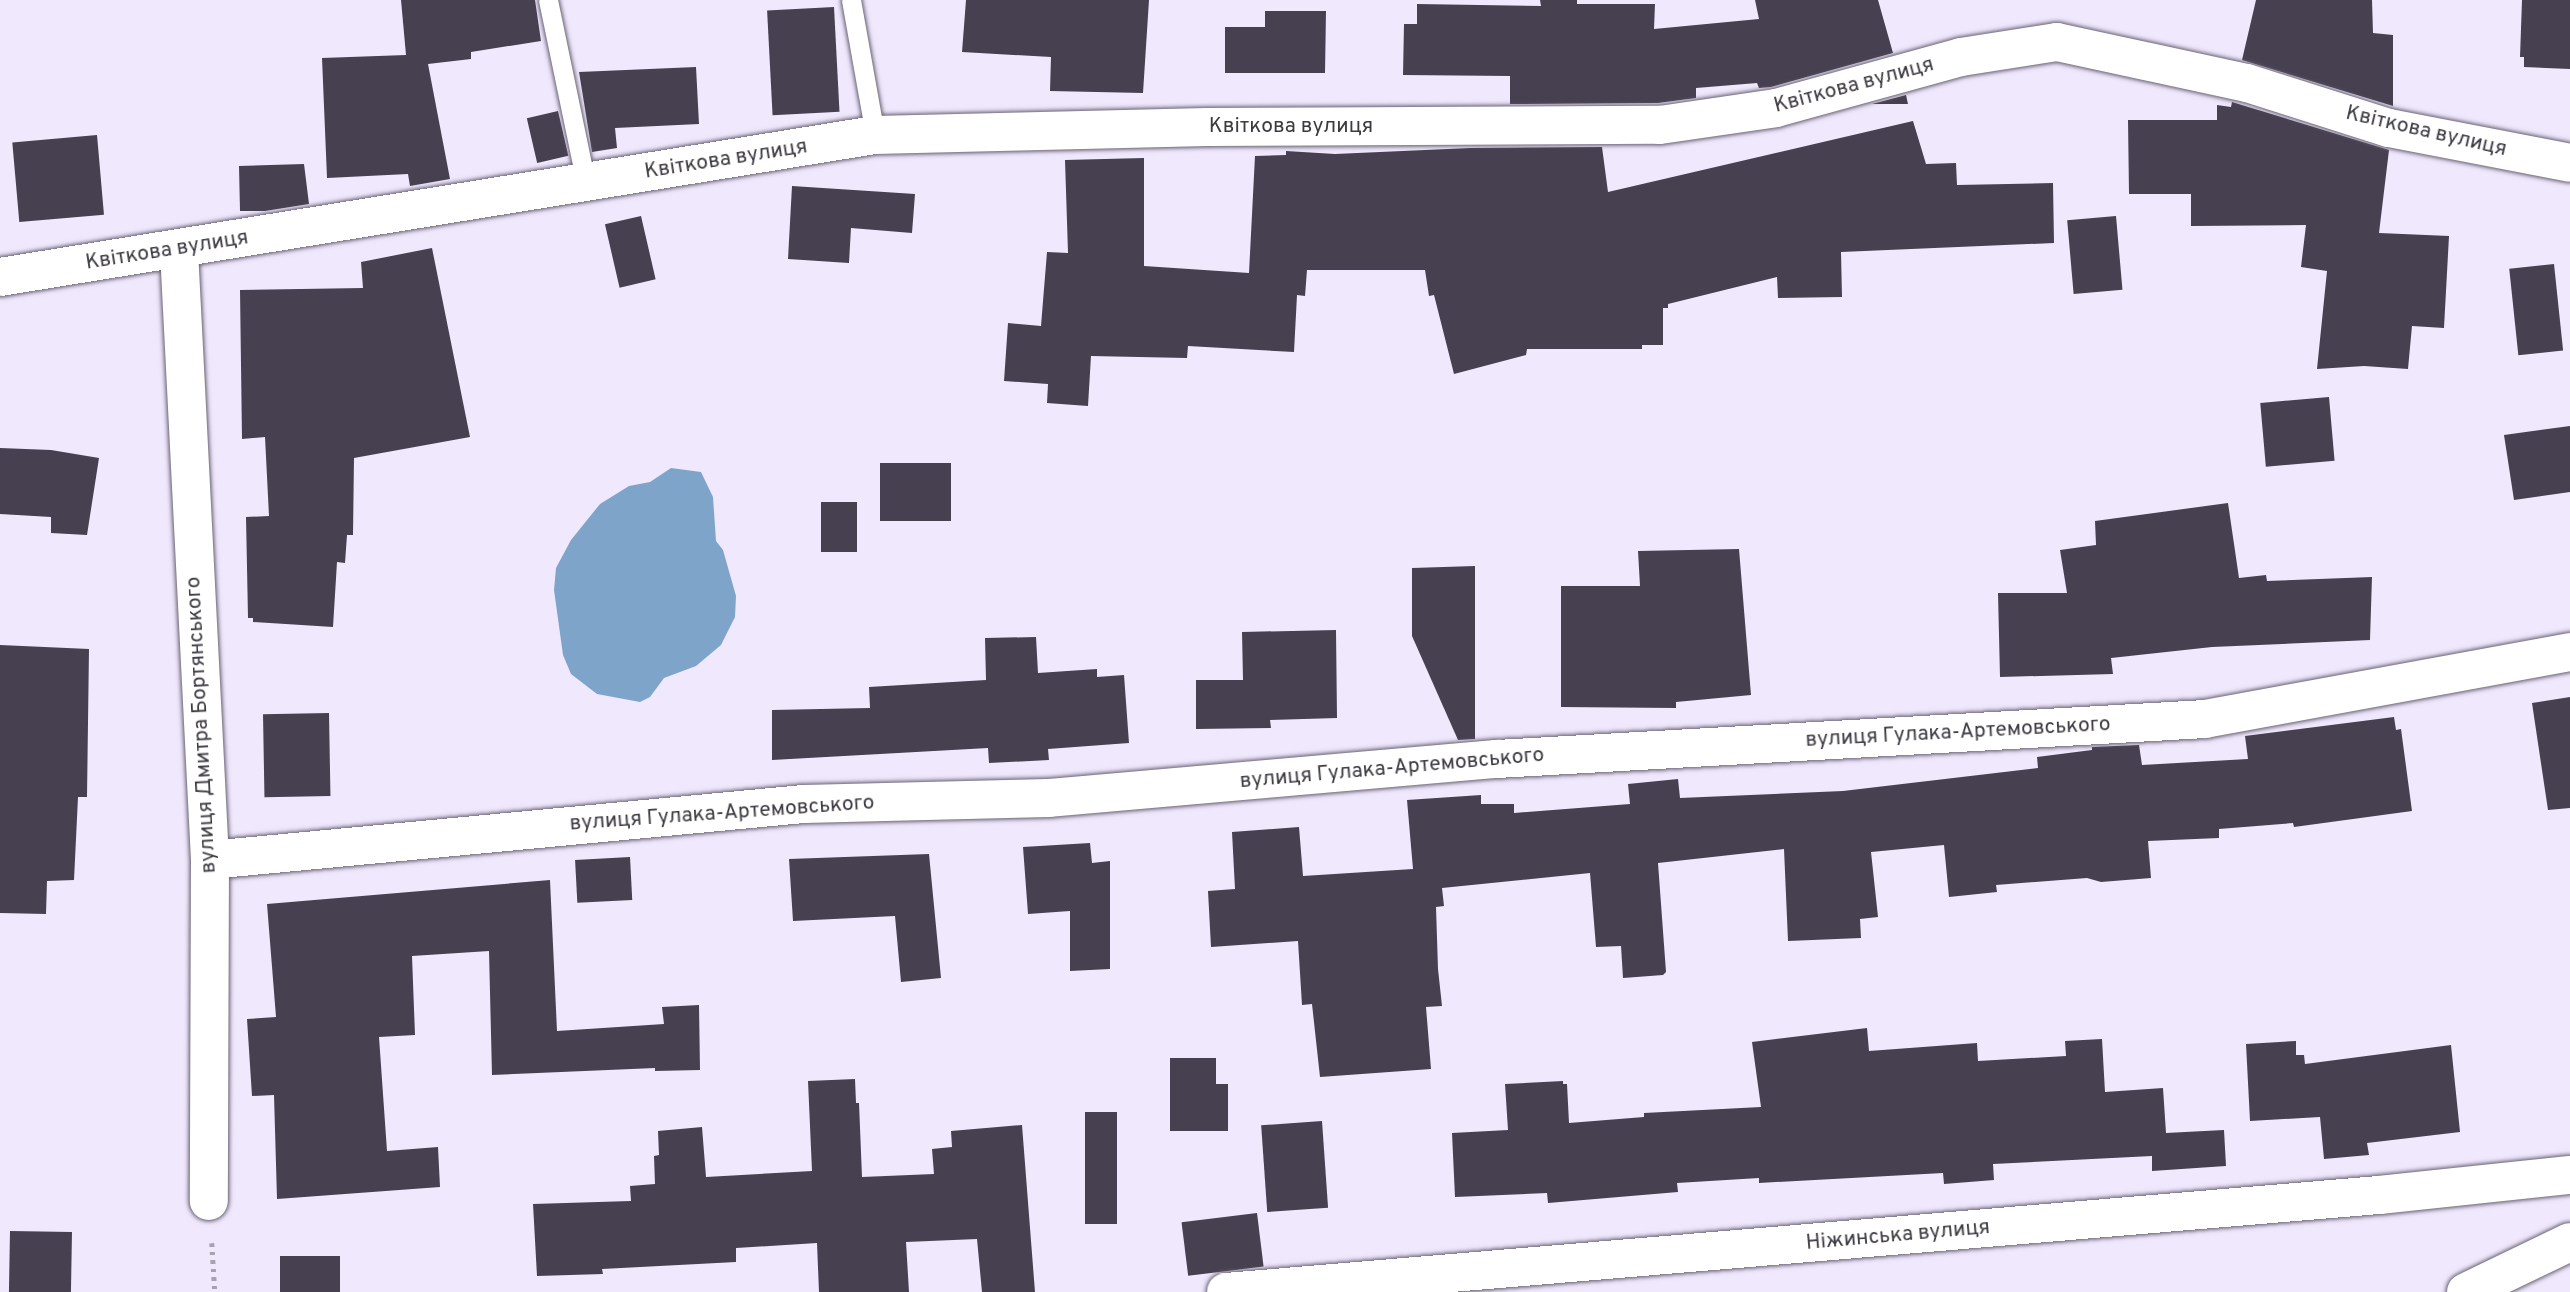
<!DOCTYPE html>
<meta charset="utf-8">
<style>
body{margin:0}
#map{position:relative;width:2570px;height:1292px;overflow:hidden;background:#f0e8fd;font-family:Overpass,sans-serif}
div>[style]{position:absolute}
.water>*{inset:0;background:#7ea5c9}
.building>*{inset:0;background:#464050;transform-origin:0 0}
.path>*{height:4.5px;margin-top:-2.25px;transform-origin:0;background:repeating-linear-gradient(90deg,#a7a1b1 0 3.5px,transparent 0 8.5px)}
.roads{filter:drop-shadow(0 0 2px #696274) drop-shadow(0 0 2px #696274)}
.service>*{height:19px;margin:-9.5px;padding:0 9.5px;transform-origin:9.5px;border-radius:9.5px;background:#fff}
.minor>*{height:38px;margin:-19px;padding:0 19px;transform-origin:19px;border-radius:19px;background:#fff}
span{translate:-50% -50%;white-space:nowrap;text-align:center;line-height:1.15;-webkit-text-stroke:7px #fff;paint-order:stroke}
.street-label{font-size:21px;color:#3c3941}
</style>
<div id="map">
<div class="water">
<i style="clip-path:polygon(671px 468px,701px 472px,713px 497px,716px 541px,723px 550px,736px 596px,735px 617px,721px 645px,696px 666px,664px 678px,650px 697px,640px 702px,597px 694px,571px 674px,563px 655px,554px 590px,556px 568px,571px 540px,600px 504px,629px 486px,650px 482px)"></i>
</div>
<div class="building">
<i style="clip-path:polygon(401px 0,535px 0,541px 41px,471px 52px,471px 59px,428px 64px,450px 179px,410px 186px,408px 174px,327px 178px,322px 58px,406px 55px)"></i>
<i style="clip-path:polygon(966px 0,1149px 0,1143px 93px,1050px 91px,1051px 57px,962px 52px)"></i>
<i style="clip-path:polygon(1540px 0,1577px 0,1577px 4px,1655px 4px,1654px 29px,1759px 19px,1755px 0,1878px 0,1893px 53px,1771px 87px,1759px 88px,1757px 83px,1696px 88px,1696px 98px,1658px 103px,1510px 104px,1510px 76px,1403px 75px,1404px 24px,1417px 24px,1417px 4px,1541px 6px)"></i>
<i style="clip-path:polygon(2256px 0,2372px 0,2373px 33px,2393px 35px,2393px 106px,2242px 60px)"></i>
<i style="clip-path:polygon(2522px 0,2570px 0,2570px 69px,2524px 67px,2524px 57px,2520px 57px)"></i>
<i style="left:834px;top:7px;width:105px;height:67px;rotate:87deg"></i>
<i style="clip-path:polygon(1265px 11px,1326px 11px,1325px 73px,1225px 73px,1225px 27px,1265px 27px)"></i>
<i style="clip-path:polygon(696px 67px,699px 124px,615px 128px,617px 148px,592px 152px,579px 72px)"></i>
<i style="clip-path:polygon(1906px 95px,1908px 104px,1872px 104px)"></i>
<i style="clip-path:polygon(2232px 102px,2389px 150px,2379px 233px,2449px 236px,2444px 328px,2412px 326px,2408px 369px,2364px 366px,2317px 369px,2327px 271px,2301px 267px,2306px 225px,2191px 226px,2191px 194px,2129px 194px,2128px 120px,2217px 120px,2217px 105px,2231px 107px)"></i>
<i style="left:558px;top:111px;width:46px;height:32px;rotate:77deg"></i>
<i style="clip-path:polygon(1913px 121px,1926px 164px,1956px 163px,1957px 185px,2053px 183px,2054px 243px,1841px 252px,1842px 297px,1778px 298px,1777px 277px,1668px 304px,1668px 308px,1663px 308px,1663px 345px,1642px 345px,1642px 349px,1527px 349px,1526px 355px,1454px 374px,1434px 295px,1429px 296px,1425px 270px,1307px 270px,1305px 296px,1297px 295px,1294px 352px,1188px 346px,1187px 358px,1091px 356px,1088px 406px,1047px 403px,1048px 384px,1004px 381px,1008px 323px,1041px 326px,1047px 252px,1068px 253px,1065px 160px,1144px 158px,1144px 266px,1249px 273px,1255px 156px,1286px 155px,1286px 151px,1335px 154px,1470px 148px,1602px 147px,1608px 192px)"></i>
<i style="left:97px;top:135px;width:80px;height:85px;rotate:85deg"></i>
<i style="clip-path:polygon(304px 164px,309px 204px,265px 211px,240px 211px,239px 166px)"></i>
<i style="clip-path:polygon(792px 186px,915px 194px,912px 233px,851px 228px,849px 263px,788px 259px)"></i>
<i style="left:641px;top:216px;width:65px;height:37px;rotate:77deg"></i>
<i style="left:2116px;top:216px;width:74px;height:49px;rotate:85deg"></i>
<i style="clip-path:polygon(432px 248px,470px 437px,354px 458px,353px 535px,347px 535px,345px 563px,337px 562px,333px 627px,253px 622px,253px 618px,248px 618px,246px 517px,269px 516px,265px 437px,242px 439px,240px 290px,363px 288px,361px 262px)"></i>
<i style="left:2554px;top:264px;width:87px;height:45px;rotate:84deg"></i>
<i style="left:2329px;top:397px;width:64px;height:69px;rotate:85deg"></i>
<i style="clip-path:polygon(2570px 426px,2570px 492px,2514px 500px,2504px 435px)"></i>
<i style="clip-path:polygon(0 448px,51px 450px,99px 458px,87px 535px,51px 533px,51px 517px,0 514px)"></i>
<i style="left:951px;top:463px;width:58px;height:71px;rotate:90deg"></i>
<i style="left:821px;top:502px;width:36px;height:50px"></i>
<i style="clip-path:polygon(2228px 503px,2239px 578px,2266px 575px,2267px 581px,2372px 577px,2370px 640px,2212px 647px,2111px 658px,2113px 674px,2000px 677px,1998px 593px,2067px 593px,2060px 550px,2096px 545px,2095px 521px)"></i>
<i style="clip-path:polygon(1739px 549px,1751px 695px,1676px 702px,1676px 708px,1561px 707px,1561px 586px,1640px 586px,1638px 551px)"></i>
<i style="clip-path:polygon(1475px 566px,1475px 739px,1458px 740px,1412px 636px,1412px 568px)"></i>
<i style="clip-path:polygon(1336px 630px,1337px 718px,1270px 720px,1271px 728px,1196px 729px,1196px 680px,1243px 680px,1242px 632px)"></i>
<i style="clip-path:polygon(1036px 637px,1038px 673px,1097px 669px,1097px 677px,1124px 675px,1129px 743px,1048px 749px,1049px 760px,989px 763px,988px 748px,772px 760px,772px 710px,870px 708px,869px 687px,986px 680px,985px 638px)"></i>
<i style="clip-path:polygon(0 645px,89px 649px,87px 797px,78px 797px,74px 880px,47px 881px,46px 914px,0 913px)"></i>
<i style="clip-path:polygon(2570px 697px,2570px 808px,2548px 810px,2532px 703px)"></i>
<i style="left:329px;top:713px;width:83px;height:66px;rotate:89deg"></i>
<i style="clip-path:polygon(2394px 717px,2396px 730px,2401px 729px,2412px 811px,2294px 827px,2293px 823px,2219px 829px,2219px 838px,2148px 841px,2151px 878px,2101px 882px,2087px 878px,1996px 885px,1997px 892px,1949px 897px,1944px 845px,1871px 852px,1878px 917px,1860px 919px,1861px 938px,1788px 941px,1784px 849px,1658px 863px,1666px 972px,1663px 975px,1623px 978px,1621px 946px,1596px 947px,1590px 873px,1442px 888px,1444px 906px,1436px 907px,1438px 969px,1442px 1006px,1426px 1007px,1431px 1069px,1320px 1077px,1312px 1004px,1302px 1005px,1298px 941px,1211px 947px,1208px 891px,1235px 889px,1232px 832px,1299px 827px,1303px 876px,1413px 869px,1407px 800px,1481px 795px,1481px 804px,1514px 804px,1514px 813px,1630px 804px,1628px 784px,1678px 779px,1680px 798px,1843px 791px,2038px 768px,2037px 757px,2092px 750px,2092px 747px,2139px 745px,2142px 765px,2248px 759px,2245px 736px)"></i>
<i style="clip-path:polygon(1090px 843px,1092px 863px,1110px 861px,1110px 969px,1070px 971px,1070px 911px,1028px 914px,1023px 847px)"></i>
<i style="clip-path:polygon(929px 854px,941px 978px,901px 982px,895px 916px,793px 921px,789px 859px)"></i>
<i style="left:630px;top:857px;width:43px;height:55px;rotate:87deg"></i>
<i style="clip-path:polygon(550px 880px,557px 1031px,664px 1024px,662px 1007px,699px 1005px,700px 1070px,655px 1071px,655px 1068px,492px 1075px,489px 951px,412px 956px,415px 1035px,379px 1037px,387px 1151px,438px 1147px,440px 1187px,277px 1199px,274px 1095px,252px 1096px,247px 1019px,276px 1017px,267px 904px)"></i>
<i style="clip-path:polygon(1867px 1028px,1869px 1051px,1977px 1043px,1978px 1061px,2066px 1056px,2065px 1041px,2102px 1039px,2105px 1092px,2163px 1088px,2166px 1133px,2224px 1130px,2226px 1166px,2152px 1171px,2152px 1156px,1993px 1164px,1994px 1180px,1944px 1184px,1943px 1173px,1759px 1183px,1759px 1178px,1677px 1183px,1678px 1192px,1548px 1203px,1547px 1193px,1455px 1197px,1452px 1133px,1508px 1130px,1505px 1084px,1563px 1081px,1563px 1084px,1567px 1084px,1569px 1123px,1644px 1117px,1644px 1113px,1761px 1107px,1752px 1042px)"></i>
<i style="clip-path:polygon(2296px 1041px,2296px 1055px,2304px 1055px,2305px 1064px,2451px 1045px,2460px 1132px,2367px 1143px,2369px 1155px,2324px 1159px,2320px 1117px,2250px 1121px,2246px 1044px)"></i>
<i style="clip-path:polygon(1170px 1058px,1216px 1058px,1216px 1084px,1228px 1084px,1228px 1131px,1170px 1131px)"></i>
<i style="clip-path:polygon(855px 1079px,856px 1103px,859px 1103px,862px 1177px,934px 1174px,932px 1149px,952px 1147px,951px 1131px,1022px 1125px,1035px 1292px,982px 1292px,977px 1239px,906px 1242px,909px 1292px,819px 1292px,817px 1243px,736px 1248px,736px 1262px,602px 1269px,603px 1274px,537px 1276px,533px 1204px,631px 1201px,630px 1186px,655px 1184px,654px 1156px,659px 1155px,658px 1131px,702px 1127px,706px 1177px,812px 1171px,808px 1081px)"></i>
<i style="left:1085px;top:1112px;width:32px;height:112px"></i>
<i style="left:1322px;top:1121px;width:87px;height:61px;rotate:86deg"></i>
<i style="left:1257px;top:1213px;width:54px;height:76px;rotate:83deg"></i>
<i style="left:10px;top:1231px;width:62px;height:61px;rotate:1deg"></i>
<i style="left:280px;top:1256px;width:60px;height:36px"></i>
</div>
<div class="path">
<i style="left:212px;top:1243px;width:49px;rotate:86.5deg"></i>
</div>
<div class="roads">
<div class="service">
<i style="left:548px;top:0;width:187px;rotate:78.3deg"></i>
<i style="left:851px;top:0;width:137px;rotate:79.9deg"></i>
</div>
<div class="minor">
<i style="left:179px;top:250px;width:611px;rotate:87.09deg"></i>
<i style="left:210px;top:860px;width:341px;rotate:90.2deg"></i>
<i style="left:0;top:277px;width:886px;rotate:-9.22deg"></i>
<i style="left:875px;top:135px;width:332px;rotate:-1.4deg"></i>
<i style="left:1207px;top:127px;width:453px;rotate:-0.3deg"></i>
<i style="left:1660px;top:125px;width:117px;rotate:-8.3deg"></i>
<i style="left:1776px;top:108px;width:192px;rotate:-15.4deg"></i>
<i style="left:1961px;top:57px;width:97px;rotate:-8.9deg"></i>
<i style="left:2057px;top:42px;width:194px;rotate:12.2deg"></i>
<i style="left:2247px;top:83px;width:149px;rotate:17.6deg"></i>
<i style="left:2389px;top:128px;width:184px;rotate:10.9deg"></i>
<i style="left:210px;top:860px;width:596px;rotate:-5.39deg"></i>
<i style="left:803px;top:804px;width:246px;rotate:-1.4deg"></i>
<i style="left:1049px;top:798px;width:450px;rotate:-5deg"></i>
<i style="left:1497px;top:759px;width:709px;rotate:-3.23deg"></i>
<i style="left:2205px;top:719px;width:371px;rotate:-10.4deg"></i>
<i style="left:1226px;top:1292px;width:1157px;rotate:-4.81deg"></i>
<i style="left:2379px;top:1195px;width:192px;rotate:-6deg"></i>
<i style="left:2466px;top:1292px;width:115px;rotate:-25.7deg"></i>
</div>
</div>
<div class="street-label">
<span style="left:1854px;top:86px;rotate:-15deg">Квіткова вулиця</span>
<span style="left:1291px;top:127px">Квіткова вулиця</span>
<span style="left:2426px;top:132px;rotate:13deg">Квіткова вулиця</span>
<span style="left:726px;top:160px;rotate:-9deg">Квіткова вулиця</span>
<span style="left:167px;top:251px;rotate:-9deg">Квіткова вулиця</span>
<span style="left:202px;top:725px;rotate:-93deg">вулиця Дмитра Бортянського</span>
<span style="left:1958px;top:733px;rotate:-3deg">вулиця Гулака-Артемовського</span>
<span style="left:1392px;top:769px;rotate:-5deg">вулиця Гулака-Артемовського</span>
<span style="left:722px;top:814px;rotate:-4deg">вулиця Гулака-Артемовського</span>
<span style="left:1898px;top:1236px;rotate:-5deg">Ніжинська вулиця</span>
</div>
</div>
